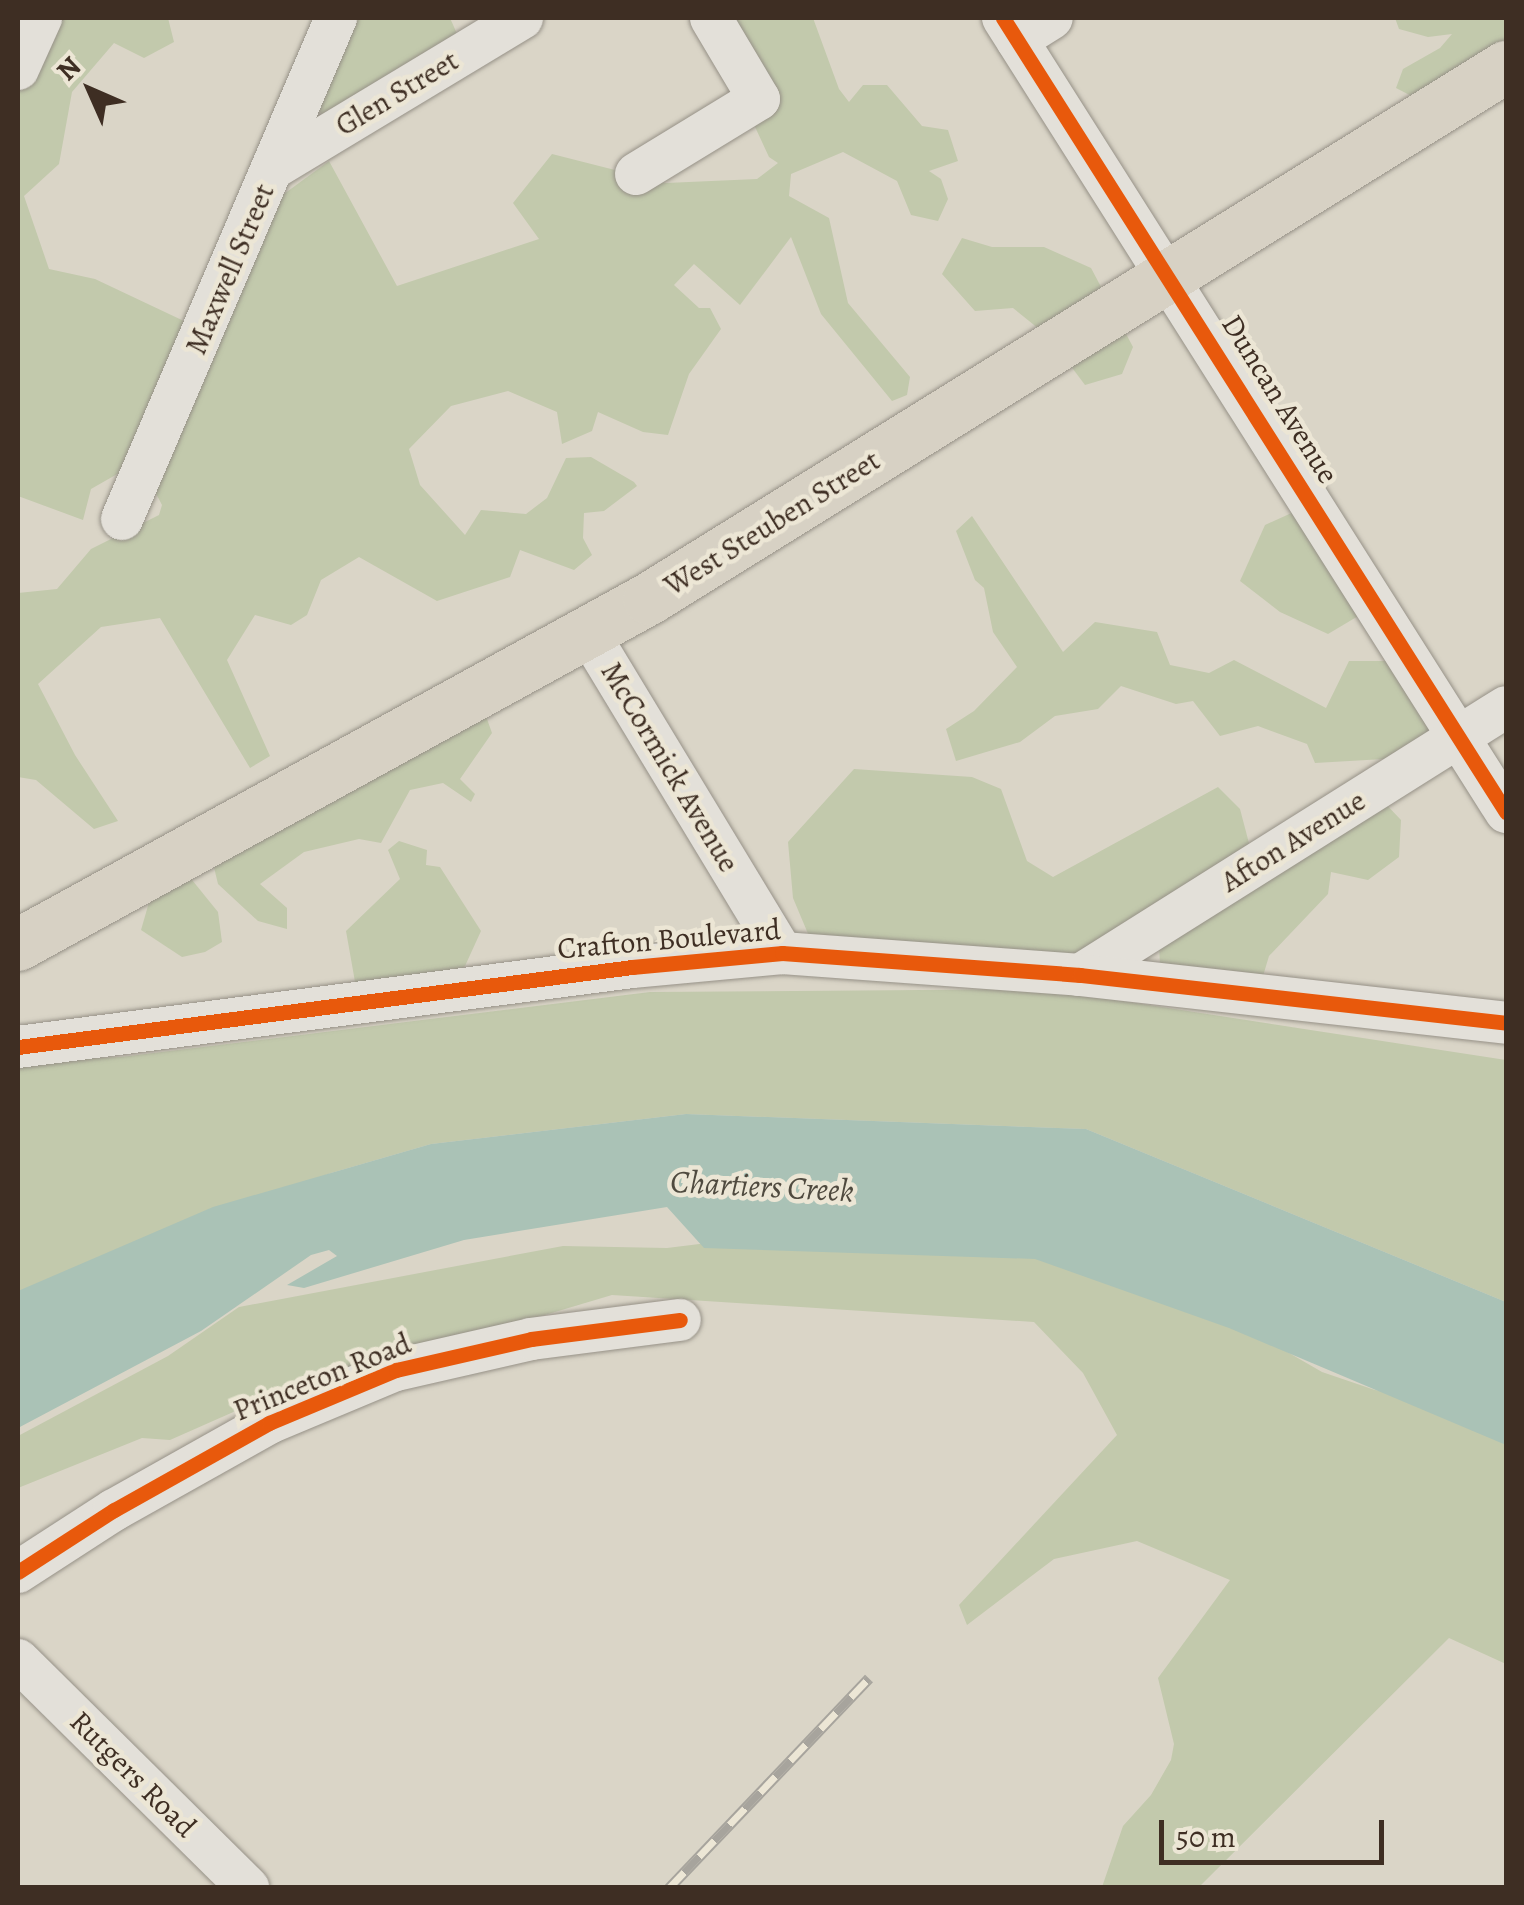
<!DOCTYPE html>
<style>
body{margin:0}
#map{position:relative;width:1524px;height:1905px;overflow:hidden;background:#dad5c7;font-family:Alegreya,serif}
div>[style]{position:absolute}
.green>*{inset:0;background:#c2c9ac}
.water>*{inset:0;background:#aac2b6}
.roads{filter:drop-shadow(0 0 2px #969187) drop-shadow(0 0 2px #969187)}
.minor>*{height:42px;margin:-21px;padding:0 21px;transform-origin:21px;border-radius:21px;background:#e3e0d9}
.major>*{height:52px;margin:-26px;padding:0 26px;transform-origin:26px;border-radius:26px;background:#d7d1c4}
.rail>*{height:11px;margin-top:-5.5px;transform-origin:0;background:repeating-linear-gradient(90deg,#ece6d5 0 22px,#a7a49d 0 44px);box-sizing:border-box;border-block:2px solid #a7a49d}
.cycleway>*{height:15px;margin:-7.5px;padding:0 7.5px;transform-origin:7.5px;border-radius:7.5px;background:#e8590c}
span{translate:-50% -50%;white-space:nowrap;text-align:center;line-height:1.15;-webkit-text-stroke:9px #ece6d5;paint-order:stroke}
.street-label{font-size:30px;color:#3e2e23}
.water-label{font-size:32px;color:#4f4a3f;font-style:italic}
.frame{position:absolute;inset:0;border:20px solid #3e2e23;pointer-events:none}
.north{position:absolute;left:40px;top:40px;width:100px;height:100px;-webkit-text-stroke:8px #ece6d5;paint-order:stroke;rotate:315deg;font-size:28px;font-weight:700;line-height:40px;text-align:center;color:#3e2e23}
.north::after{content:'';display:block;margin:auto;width:35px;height:45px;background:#3e2e23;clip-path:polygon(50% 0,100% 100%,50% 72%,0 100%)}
.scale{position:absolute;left:1159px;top:1820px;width:225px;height:45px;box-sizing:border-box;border:5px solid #3e2e23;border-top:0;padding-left:12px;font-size:30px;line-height:35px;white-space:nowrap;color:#3e2e23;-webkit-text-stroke:8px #ece6d5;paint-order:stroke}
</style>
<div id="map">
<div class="green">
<i style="clip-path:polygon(52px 18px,168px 18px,174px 42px,144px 58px,114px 43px,72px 92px,59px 164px,24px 196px,49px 269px,95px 279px,186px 322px,126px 469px,91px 489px,83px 520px,18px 496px,18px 91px)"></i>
<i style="clip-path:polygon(350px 18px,450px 18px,462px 45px,322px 115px,314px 101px)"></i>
<i style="clip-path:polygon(737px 18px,813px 18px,839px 89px,849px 102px,863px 85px,887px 85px,922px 126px,948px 130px,958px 161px,929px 171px,941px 179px,948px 199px,938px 221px,911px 215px,897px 181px,843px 152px,791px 174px,789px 196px,829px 218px,848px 303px,910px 377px,907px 395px,892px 401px,821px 314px,791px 237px,740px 305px,694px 264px,674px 285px,699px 308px,710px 308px,721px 329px,689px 374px,668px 435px,643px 432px,598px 412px,592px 431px,562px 444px,557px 412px,508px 391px,451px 406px,409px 449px,420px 485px,465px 535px,481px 510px,526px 514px,547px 498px,566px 458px,591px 457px,634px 482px,637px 486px,604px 511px,584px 513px,583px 538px,592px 555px,574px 570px,520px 550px,510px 577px,437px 601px,359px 557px,321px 580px,307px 615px,291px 625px,255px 615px,227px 660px,270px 756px,250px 768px,160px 618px,101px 627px,38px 684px,75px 755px,118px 821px,94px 829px,36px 780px,18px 777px,18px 593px,57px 589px,91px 549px,159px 515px,162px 505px,151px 484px,273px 202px,329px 161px,397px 286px,539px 239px,513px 203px,552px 154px,666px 183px,757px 179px,778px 163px,769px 157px,718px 47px)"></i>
<i style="clip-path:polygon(1395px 18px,1506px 18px,1506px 55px,1427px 104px,1396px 88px,1403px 69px,1440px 48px,1452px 34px,1428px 37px,1399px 29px)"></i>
<i style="clip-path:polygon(962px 238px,992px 247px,1044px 247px,1091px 268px,1133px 347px,1122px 374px,1085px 385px,1049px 337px,1013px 308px,975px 311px,942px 274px)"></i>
<i style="clip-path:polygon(1296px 511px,1370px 609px,1328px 634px,1280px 612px,1240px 581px,1265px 525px)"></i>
<i style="clip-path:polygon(972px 516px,1063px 652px,1095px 622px,1157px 632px,1170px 665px,1209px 673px,1234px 660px,1326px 708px,1349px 661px,1421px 661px,1452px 710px,1401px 758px,1315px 763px,1307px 744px,1258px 726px,1220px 736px,1193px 701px,1176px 704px,1121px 686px,1098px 709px,1055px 716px,1020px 742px,956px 761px,946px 729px,974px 711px,1017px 667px,993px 632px,984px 588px,975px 580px,956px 531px)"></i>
<i style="clip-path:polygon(482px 705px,492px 733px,460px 779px,475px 794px,471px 802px,443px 783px,410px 790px,381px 843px,359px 839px,304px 852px,260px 884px,287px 908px,287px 929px,258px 921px,218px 884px,211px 855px)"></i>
<i style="clip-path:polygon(854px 769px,972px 777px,1001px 789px,1027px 861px,1053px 877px,1218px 787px,1240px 809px,1250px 847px,1119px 937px,1066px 957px,1018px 949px,1009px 957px,814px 948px,793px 898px,788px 842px)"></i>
<i style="clip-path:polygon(1380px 798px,1401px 820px,1399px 857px,1368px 880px,1331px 872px,1328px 894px,1269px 956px,1263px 976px,1160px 967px,1159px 942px)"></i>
<i style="clip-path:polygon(399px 841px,427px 850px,426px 865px,440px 867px,481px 931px,465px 966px,427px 1001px,357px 993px,346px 931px,400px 879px,388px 850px)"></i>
<i style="clip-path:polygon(188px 875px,218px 912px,222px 942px,205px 952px,182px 957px,141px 930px,152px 892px)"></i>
<i style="clip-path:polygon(1045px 989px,1506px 1060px,1506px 1302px,1086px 1129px,686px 1114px,431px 1144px,331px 1173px,18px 1297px,18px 1061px,121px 1057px,650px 992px)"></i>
<i style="clip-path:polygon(748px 1238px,1052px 1244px,1244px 1327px,1322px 1372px,1375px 1390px,1425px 1398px,1506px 1445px,1506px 1664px,1449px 1638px,1199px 1887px,1102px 1887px,1123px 1826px,1151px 1795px,1171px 1760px,1174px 1744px,1158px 1678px,1230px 1580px,1137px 1541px,1054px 1559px,967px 1625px,959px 1605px,1117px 1435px,1083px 1373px,1034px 1322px,612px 1295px,263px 1399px,170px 1440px,142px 1438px,18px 1488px,18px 1436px,168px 1356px,239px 1307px,563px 1246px,667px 1248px)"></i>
</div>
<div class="water">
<i style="clip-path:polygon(686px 1114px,1086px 1129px,1506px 1302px,1506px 1445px,1229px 1328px,1035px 1259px,704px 1248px,667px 1207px,464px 1240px,304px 1288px,287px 1285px,337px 1256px,329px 1250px,311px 1255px,201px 1331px,18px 1428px,18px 1291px,213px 1207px,431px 1144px)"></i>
</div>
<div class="roads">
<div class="minor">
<i style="left:1003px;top:18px;width:940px;rotate:57.65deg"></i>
<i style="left:1017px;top:40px;width:41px;rotate:-32.2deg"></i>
<i style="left:18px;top:69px;width:56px;rotate:-65.7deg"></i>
<i style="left:272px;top:169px;width:292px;rotate:-31.1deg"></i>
<i style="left:636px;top:174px;width:144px;rotate:-31.4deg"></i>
<i style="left:759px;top:99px;width:94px;rotate:-120.7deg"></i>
<i style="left:122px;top:519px;width:545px;rotate:-66.87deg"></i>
<i style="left:589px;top:634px;width:373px;rotate:58.8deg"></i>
<i style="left:1080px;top:975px;width:503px;rotate:-32.17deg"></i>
<i style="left:18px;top:1047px;width:619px;rotate:-7.42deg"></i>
<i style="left:632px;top:967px;width:151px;rotate:-5.3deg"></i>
<i style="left:782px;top:953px;width:299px;rotate:4.2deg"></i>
<i style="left:1080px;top:975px;width:429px;rotate:6.4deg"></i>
<i style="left:18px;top:1572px;width:114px;rotate:-32.9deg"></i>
<i style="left:114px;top:1510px;width:178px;rotate:-29.3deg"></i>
<i style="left:269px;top:1423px;width:138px;rotate:-22.7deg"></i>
<i style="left:396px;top:1370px;width:139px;rotate:-12.9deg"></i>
<i style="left:531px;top:1339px;width:150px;rotate:-7.3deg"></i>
<i style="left:18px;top:1660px;width:324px;rotate:44.7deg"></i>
</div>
<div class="major">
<i style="left:18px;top:945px;width:720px;rotate:-28.74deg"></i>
<i style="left:649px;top:599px;width:1009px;rotate:-31.83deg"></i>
</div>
</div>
<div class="rail">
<i style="left:669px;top:1888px;width:290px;rotate:-46.4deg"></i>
</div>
<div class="cycleway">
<i style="left:1003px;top:18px;width:940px;rotate:57.65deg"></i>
<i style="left:18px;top:1047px;width:619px;rotate:-7.42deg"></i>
<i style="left:632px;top:967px;width:151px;rotate:-5.3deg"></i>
<i style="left:782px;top:953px;width:299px;rotate:4.2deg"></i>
<i style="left:1080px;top:975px;width:429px;rotate:6.4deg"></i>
<i style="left:18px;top:1572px;width:114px;rotate:-32.9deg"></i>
<i style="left:114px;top:1510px;width:178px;rotate:-29.3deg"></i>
<i style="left:269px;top:1423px;width:138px;rotate:-22.7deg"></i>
<i style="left:396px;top:1370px;width:139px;rotate:-12.9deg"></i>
<i style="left:531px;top:1339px;width:150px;rotate:-7.3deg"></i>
</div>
<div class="street-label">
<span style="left:397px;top:93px;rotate:-31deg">Glen Street</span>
<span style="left:230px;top:269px;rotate:-67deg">Maxwell Street</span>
<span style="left:1280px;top:399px;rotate:58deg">Duncan Avenue</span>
<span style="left:772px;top:523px;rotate:-32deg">West Steuben Street</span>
<span style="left:670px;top:767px;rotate:59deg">McCormick Avenue</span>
<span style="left:1293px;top:841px;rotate:-32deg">Afton Avenue</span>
<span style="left:669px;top:939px;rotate:-5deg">Crafton Boulevard</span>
<span style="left:322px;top:1377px;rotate:-22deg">Princeton Road</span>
<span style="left:133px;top:1774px;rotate:45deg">Rutgers Road</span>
</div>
<div class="water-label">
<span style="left:762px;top:1186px;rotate:3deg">Chartiers Creek</span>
</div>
<div class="frame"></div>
<div class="north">N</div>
<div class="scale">50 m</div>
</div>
